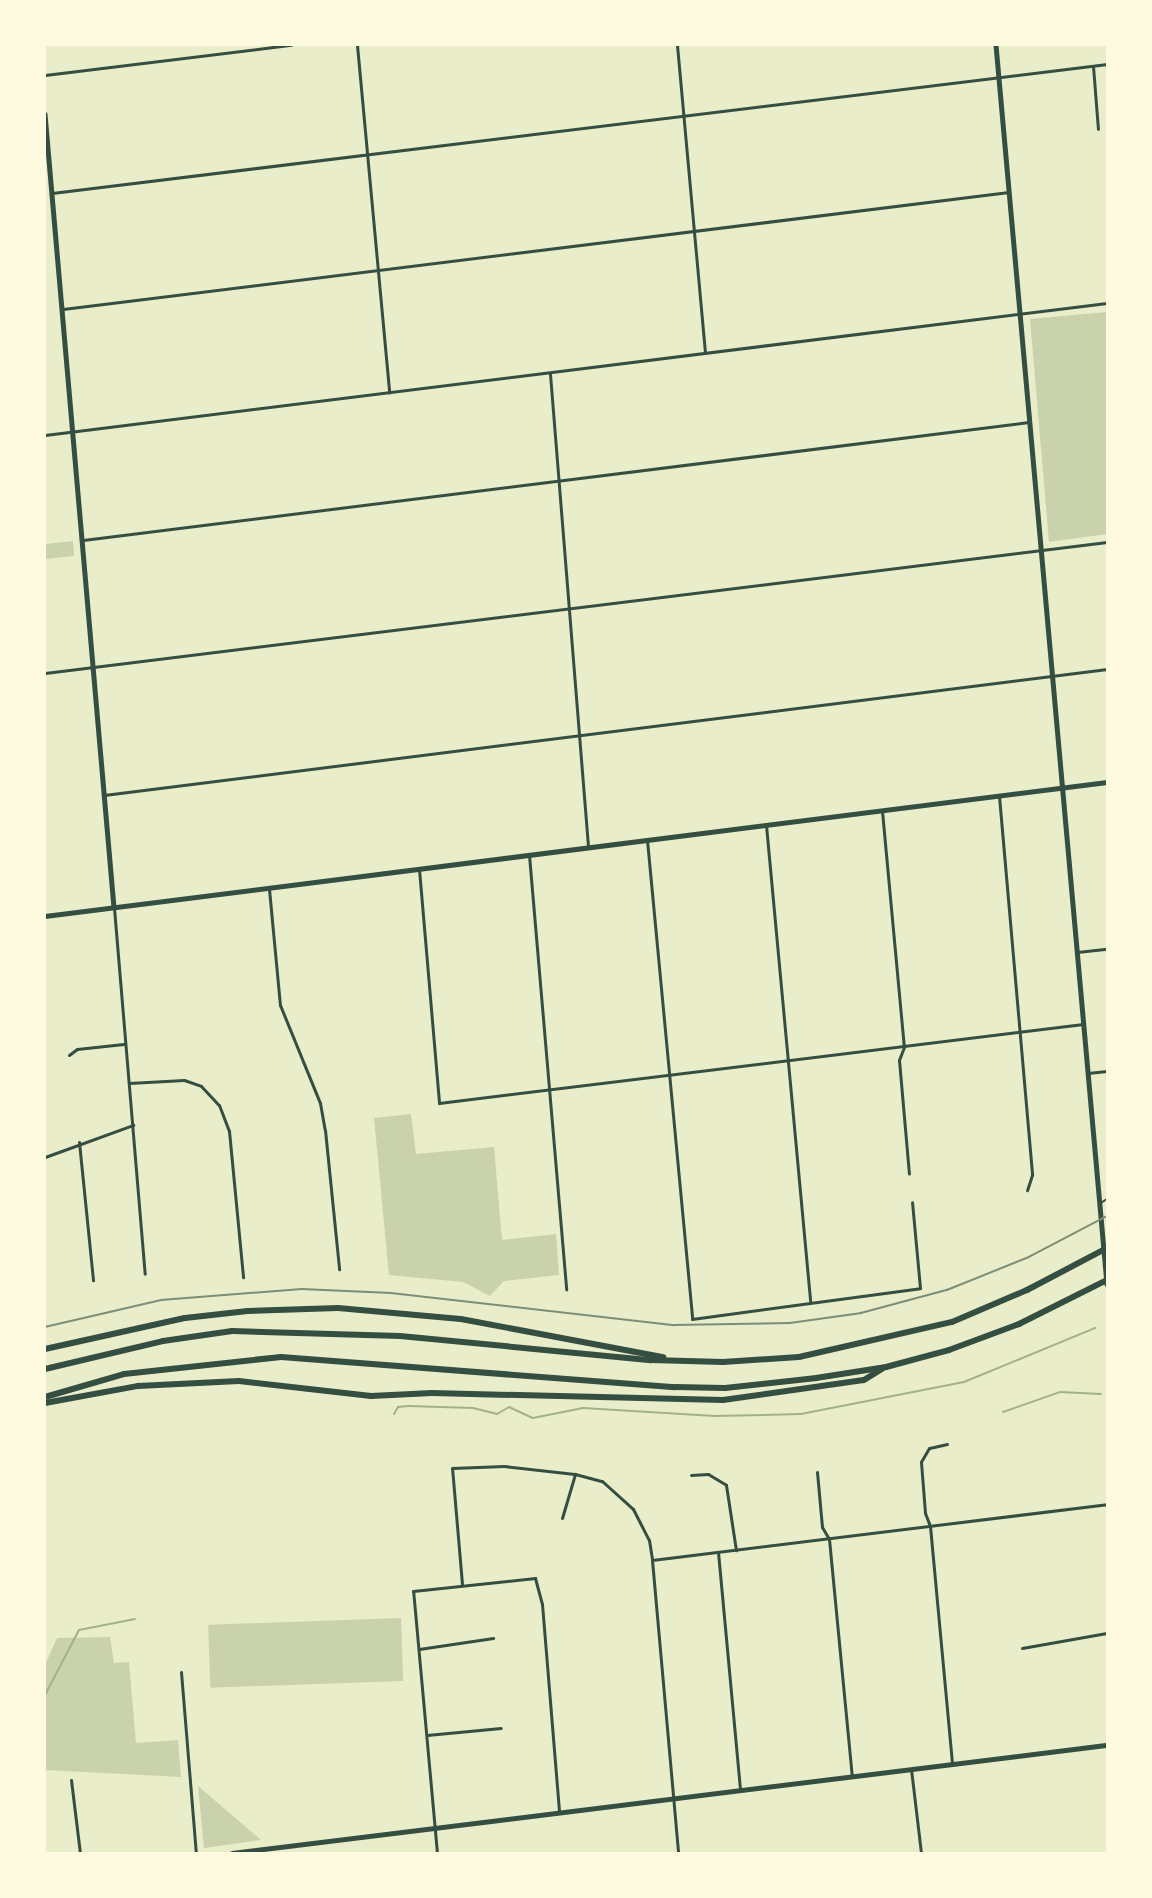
<!DOCTYPE html>
<style>
body{margin:0}
#map{position:relative;width:1152px;height:1898px;overflow:hidden;background:#e9edc9;font-family:"Source Sans 3",sans-serif}
div>[style]{position:absolute}
.green>*{inset:0;background:#cad2ad;transform-origin:0 0}
.stream>*{height:2px;margin:-1px;padding:0 1px;transform-origin:1px;border-radius:1px;background:#a3b18a}
.service>*{height:1.5px;margin:-0.75px;padding:0 0.75px;transform-origin:0.75px;border-radius:0.75px;background:#344e41}
.minor>*{height:3px;margin:-1.5px;padding:0 1.5px;transform-origin:1.5px;border-radius:1.5px;background:#344e41}
.tertiary>*{height:4.5px;margin:-2.25px;padding:0 2.25px;transform-origin:2.25px;border-radius:2.25px;background:#344e41}
.motorway>*{height:6px;margin:-3px;padding:0 3px;transform-origin:3px;border-radius:3px;background:#344e41}
.tram>*{height:1.5px;margin:-0.75px;padding:0 0.75px;transform-origin:0.75px;border-radius:0.75px;background:#7c8e77}
span{translate:-50% -50%;white-space:nowrap;text-align:center;line-height:1.15;-webkit-text-stroke:4.5px #fefae0;paint-order:stroke}
.frame{position:absolute;inset:0;border:46px solid #fefae0;pointer-events:none}
</style>
<div id="map">
<div class="green">
<i style="clip-path:polygon(1107px 312px,1107px 534px,1049px 542px,1030px 319px)"></i>
<i style="clip-path:polygon(45px 540px,46px 544px,73px 541px,74px 556px,45px 559px)"></i>
<i style="clip-path:polygon(411px 1114px,416px 1154px,494px 1147px,502px 1240px,556px 1234px,559px 1275px,504px 1281px,490px 1296px,463px 1282px,389px 1275px,374px 1118px)"></i>
<i style="left:401px;top:1618px;width:63px;height:193px;rotate:88deg"></i>
<i style="clip-path:polygon(110px 1637px,114px 1663px,129px 1662px,136px 1743px,178px 1740px,181px 1777px,45px 1770px,45px 1665px,57px 1638px)"></i>
<i style="clip-path:polygon(198px 1786px,261px 1840px,204px 1848px)"></i>
</div>
<div class="stream">
<i style="left:1003px;top:1412px;width:60px;rotate:-19.3deg"></i>
<i style="left:1060px;top:1392px;width:41px;rotate:2.8deg"></i>
<i style="left:394px;top:1414px;width:8px;rotate:-60deg"></i>
<i style="left:398px;top:1407px;width:10px;rotate:-6deg"></i>
<i style="left:408px;top:1406px;width:65px;rotate:1.8deg"></i>
<i style="left:473px;top:1408px;width:25px;rotate:14deg"></i>
<i style="left:497px;top:1414px;width:14px;rotate:-30deg"></i>
<i style="left:509px;top:1407px;width:26px;rotate:25deg"></i>
<i style="left:533px;top:1418px;width:51px;rotate:-11.3deg"></i>
<i style="left:583px;top:1408px;width:132px;rotate:3.5deg"></i>
<i style="left:715px;top:1416px;width:86px;rotate:-1.3deg"></i>
<i style="left:801px;top:1414px;width:166px;rotate:-11.1deg"></i>
<i style="left:964px;top:1382px;width:142px;rotate:-22.4deg"></i>
<i style="left:45px;top:1695px;width:73px;rotate:-62.4deg"></i>
<i style="left:79px;top:1630px;width:57px;rotate:-11.1deg"></i>
</div>
<div class="service">
<i style="left:1101px;top:1203px;width:7px;rotate:-34deg"></i>
</div>
<div class="minor">
<i style="left:357px;top:45px;width:349px;rotate:84.7deg"></i>
<i style="left:677px;top:45px;width:308px;rotate:84.8deg"></i>
<i style="left:1093px;top:66px;width:63px;rotate:85.5deg"></i>
<i style="left:45px;top:75px;width:248px;rotate:-7deg"></i>
<i style="left:52px;top:193px;width:1063px;rotate:-6.97deg"></i>
<i style="left:63px;top:309px;width:953px;rotate:-7.05deg"></i>
<i style="left:550px;top:374px;width:475px;rotate:85.4deg"></i>
<i style="left:45px;top:435px;width:1070px;rotate:-7.09deg"></i>
<i style="left:83px;top:540px;width:953px;rotate:-7.11deg"></i>
<i style="left:45px;top:673px;width:1070px;rotate:-7.03deg"></i>
<i style="left:104px;top:795px;width:1011px;rotate:-7.16deg"></i>
<i style="left:999px;top:796px;width:380px;rotate:85deg"></i>
<i style="left:1032px;top:1175px;width:16px;rotate:108deg"></i>
<i style="left:882px;top:811px;width:237px;rotate:84.7deg"></i>
<i style="left:904px;top:1047px;width:14px;rotate:111deg"></i>
<i style="left:899px;top:1060px;width:114px;rotate:85deg"></i>
<i style="left:766px;top:825px;width:478px;rotate:84.7deg"></i>
<i style="left:647px;top:840px;width:481px;rotate:84.6deg"></i>
<i style="left:692px;top:1319px;width:230px;rotate:-7.7deg"></i>
<i style="left:920px;top:1288px;width:86px;rotate:-95.3deg"></i>
<i style="left:529px;top:855px;width:436px;rotate:85.1deg"></i>
<i style="left:419px;top:869px;width:235px;rotate:85.1deg"></i>
<i style="left:439px;top:1103px;width:649px;rotate:-6.99deg"></i>
<i style="left:269px;top:889px;width:117px;rotate:84.6deg"></i>
<i style="left:280px;top:1005px;width:106px;rotate:67.8deg"></i>
<i style="left:320px;top:1103px;width:27px;rotate:80deg"></i>
<i style="left:325px;top:1130px;width:140px;rotate:84.2deg"></i>
<i style="left:114px;top:908px;width:367px;rotate:85.2deg"></i>
<i style="left:1077px;top:952px;width:30px;rotate:-6deg"></i>
<i style="left:69px;top:1055px;width:10px;rotate:-37deg"></i>
<i style="left:77px;top:1049px;width:47px;rotate:-6.1deg"></i>
<i style="left:1088px;top:1073px;width:19px;rotate:-6deg"></i>
<i style="left:129px;top:1083px;width:55px;rotate:-3.1deg"></i>
<i style="left:184px;top:1080px;width:18px;rotate:19deg"></i>
<i style="left:201px;top:1086px;width:26px;rotate:47deg"></i>
<i style="left:219px;top:1105px;width:28px;rotate:69deg"></i>
<i style="left:229px;top:1131px;width:147px;rotate:84.5deg"></i>
<i style="left:79px;top:1142px;width:139px;rotate:84.2deg"></i>
<i style="left:45px;top:1157px;width:94px;rotate:-20deg"></i>
<i style="left:947px;top:1444px;width:18px;rotate:167deg"></i>
<i style="left:929px;top:1448px;width:16px;rotate:120deg"></i>
<i style="left:921px;top:1462px;width:51px;rotate:85.5deg"></i>
<i style="left:925px;top:1513px;width:14px;rotate:69deg"></i>
<i style="left:930px;top:1526px;width:239px;rotate:84.7deg"></i>
<i style="left:817px;top:1472px;width:55px;rotate:84.8deg"></i>
<i style="left:822px;top:1527px;width:14px;rotate:60deg"></i>
<i style="left:829px;top:1539px;width:238px;rotate:84.5deg"></i>
<i style="left:691px;top:1475px;width:17px;rotate:-3deg"></i>
<i style="left:708px;top:1474px;width:21px;rotate:31deg"></i>
<i style="left:726px;top:1485px;width:66px;rotate:81.3deg"></i>
<i style="left:562px;top:1518px;width:46px;rotate:-73.5deg"></i>
<i style="left:718px;top:1552px;width:237px;rotate:84.7deg"></i>
<i style="left:652px;top:1560px;width:458px;rotate:-7deg"></i>
<i style="left:462px;top:1584px;width:116px;rotate:-94.9deg"></i>
<i style="left:452px;top:1468px;width:52px;rotate:-2.2deg"></i>
<i style="left:504px;top:1466px;width:71px;rotate:6.4deg"></i>
<i style="left:575px;top:1474px;width:28px;rotate:15deg"></i>
<i style="left:602px;top:1481px;width:42px;rotate:42.1deg"></i>
<i style="left:633px;top:1509px;width:35px;rotate:63deg"></i>
<i style="left:649px;top:1540px;width:20px;rotate:81deg"></i>
<i style="left:652px;top:1560px;width:294px;rotate:84.9deg"></i>
<i style="left:1022px;top:1648px;width:86px;rotate:-10deg"></i>
<i style="left:419px;top:1649px;width:75px;rotate:-8.5deg"></i>
<i style="left:181px;top:1672px;width:182px;rotate:85.3deg"></i>
<i style="left:427px;top:1735px;width:74px;rotate:-5.4deg"></i>
<i style="left:911px;top:1769px;width:85px;rotate:83.2deg"></i>
<i style="left:71px;top:1780px;width:74px;rotate:83deg"></i>
<i style="left:437px;top:1853px;width:263px;rotate:-95.2deg"></i>
<i style="left:413px;top:1591px;width:123px;rotate:-6.1deg"></i>
<i style="left:535px;top:1578px;width:27px;rotate:75deg"></i>
<i style="left:542px;top:1604px;width:209px;rotate:85.3deg"></i>
</div>
<div class="tertiary">
<i style="left:996px;top:45px;width:1244px;rotate:84.88deg"></i>
<i style="left:45px;top:114px;width:796px;rotate:85.03deg"></i>
<i style="left:45px;top:916px;width:1070px;rotate:-7.19deg"></i>
<i style="left:232px;top:1853px;width:882px;rotate:-7.04deg"></i>
</div>
<div class="motorway">
<i style="left:45px;top:1349px;width:143px;rotate:-12.5deg"></i>
<i style="left:185px;top:1318px;width:63px;rotate:-6.3deg"></i>
<i style="left:248px;top:1311px;width:90px;rotate:-1.9deg"></i>
<i style="left:338px;top:1308px;width:123px;rotate:5.1deg"></i>
<i style="left:461px;top:1319px;width:206px;rotate:10.7deg"></i>
<i style="left:45px;top:1369px;width:121px;rotate:-13.3deg"></i>
<i style="left:163px;top:1341px;width:70px;rotate:-8.2deg"></i>
<i style="left:232px;top:1331px;width:168px;rotate:1.7deg"></i>
<i style="left:400px;top:1336px;width:252px;rotate:5.5deg"></i>
<i style="left:651px;top:1360px;width:72px;rotate:1.6deg"></i>
<i style="left:723px;top:1362px;width:76px;rotate:-3.8deg"></i>
<i style="left:799px;top:1357px;width:157px;rotate:-12.9deg"></i>
<i style="left:952px;top:1322px;width:82px;rotate:-23.1deg"></i>
<i style="left:1027px;top:1290px;width:90px;rotate:-27.7deg"></i>
<i style="left:45px;top:1397px;width:82px;rotate:-16.2deg"></i>
<i style="left:124px;top:1374px;width:158px;rotate:-6.2deg"></i>
<i style="left:281px;top:1357px;width:395px;rotate:4.4deg"></i>
<i style="left:675px;top:1387px;width:50px;rotate:1.1deg"></i>
<i style="left:725px;top:1388px;width:92px;rotate:-6.3deg"></i>
<i style="left:816px;top:1378px;width:71px;rotate:-8.9deg"></i>
<i style="left:886px;top:1367px;width:65px;rotate:-15.1deg"></i>
<i style="left:949px;top:1350px;width:75px;rotate:-20.4deg"></i>
<i style="left:1019px;top:1324px;width:98px;rotate:-26.6deg"></i>
<i style="left:45px;top:1403px;width:95px;rotate:-10.4deg"></i>
<i style="left:138px;top:1386px;width:101px;rotate:-2.8deg"></i>
<i style="left:239px;top:1381px;width:133px;rotate:6.5deg"></i>
<i style="left:371px;top:1396px;width:61px;rotate:-2.8deg"></i>
<i style="left:432px;top:1393px;width:291px;rotate:1.4deg"></i>
<i style="left:723px;top:1400px;width:142px;rotate:-8.1deg"></i>
<i style="left:864px;top:1380px;width:22px;rotate:-32deg"></i>
</div>
<div class="tram">
<i style="left:45px;top:1327px;width:119px;rotate:-13.1deg"></i>
<i style="left:161px;top:1300px;width:141px;rotate:-4.5deg"></i>
<i style="left:302px;top:1289px;width:89px;rotate:2.6deg"></i>
<i style="left:391px;top:1293px;width:285px;rotate:6.5deg"></i>
<i style="left:674px;top:1325px;width:116px;rotate:-1deg"></i>
<i style="left:790px;top:1323px;width:72px;rotate:-8deg"></i>
<i style="left:861px;top:1313px;width:89px;rotate:-15deg"></i>
<i style="left:947px;top:1290px;width:88px;rotate:-21.9deg"></i>
<i style="left:1029px;top:1257px;width:88px;rotate:-27.7deg"></i>
</div>
<div class="frame"></div>
</div>
